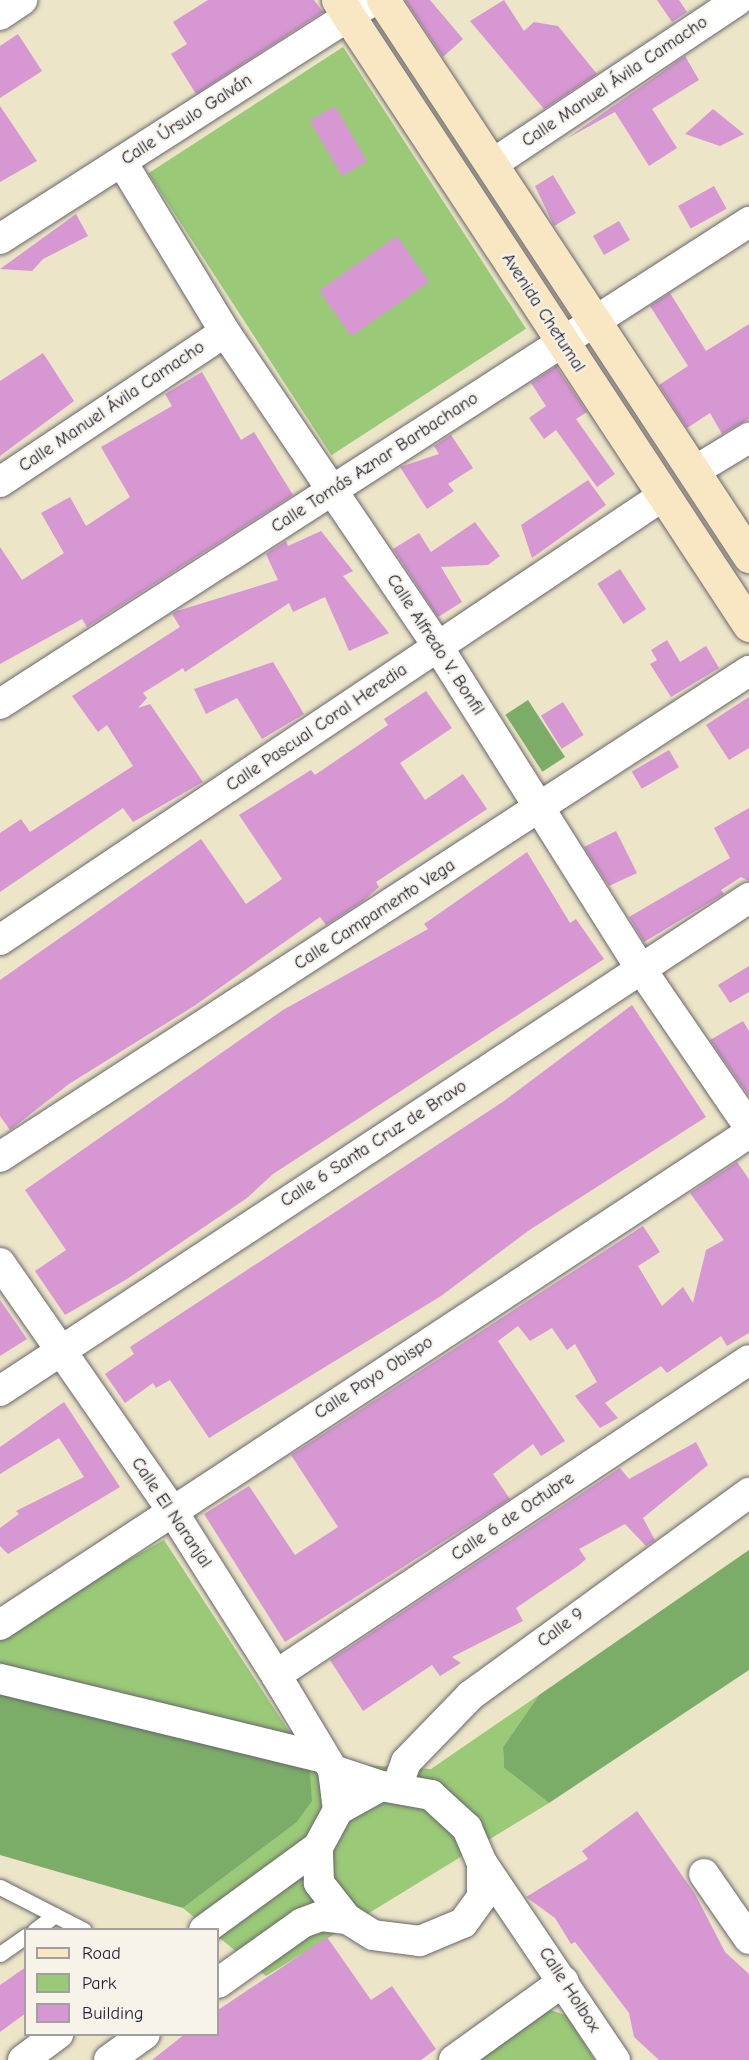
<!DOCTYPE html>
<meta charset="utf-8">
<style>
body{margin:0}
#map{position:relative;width:749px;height:2060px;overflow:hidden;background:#ece5c8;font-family:"Comic Neue",sans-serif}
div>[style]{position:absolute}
.green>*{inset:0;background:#9ac977;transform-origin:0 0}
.forest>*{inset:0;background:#7bad68;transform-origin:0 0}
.building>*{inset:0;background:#d797d3;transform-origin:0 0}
.roads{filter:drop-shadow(0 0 2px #69666c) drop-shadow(0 0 2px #69666c)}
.lane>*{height:15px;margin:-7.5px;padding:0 7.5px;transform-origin:7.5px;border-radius:7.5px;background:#fff}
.street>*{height:30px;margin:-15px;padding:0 15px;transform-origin:15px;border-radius:15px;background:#fff}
.secondary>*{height:33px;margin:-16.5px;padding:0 16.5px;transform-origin:16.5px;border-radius:16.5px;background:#f9e7c3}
span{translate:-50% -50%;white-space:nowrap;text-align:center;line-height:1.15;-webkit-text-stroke:4.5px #f7f3e8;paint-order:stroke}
.street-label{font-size:18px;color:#22223b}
.legend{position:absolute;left:24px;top:1928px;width:195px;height:108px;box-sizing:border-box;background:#f7f3e8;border:2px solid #a29fa3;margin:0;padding:8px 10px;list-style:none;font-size:18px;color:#22223b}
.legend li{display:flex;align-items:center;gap:12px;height:30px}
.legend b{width:30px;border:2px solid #a29fa3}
</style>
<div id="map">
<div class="green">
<i style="left:343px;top:47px;width:336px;height:232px;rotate:57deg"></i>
<i style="clip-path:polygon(164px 1540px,309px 1762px,431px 1769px,539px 1695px,503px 1747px,504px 1768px,549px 1803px,266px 1976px,183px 1908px,296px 1823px,0 1674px,0 1631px)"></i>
<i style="clip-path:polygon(550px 2010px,566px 2015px,595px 2060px,480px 2060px)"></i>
</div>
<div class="forest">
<i style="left:528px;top:700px;width:68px;height:27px;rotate:57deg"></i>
<i style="clip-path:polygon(749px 1550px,749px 1670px,549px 1803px,504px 1768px,503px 1747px,539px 1695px)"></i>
<i style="clip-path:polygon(0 1674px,309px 1762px,312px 1801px,296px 1823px,183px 1908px,0 1855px)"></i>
</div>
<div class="building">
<i style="clip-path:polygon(208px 0,314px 0,323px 12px,196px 94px,171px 54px,187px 44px,173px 22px)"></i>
<i style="clip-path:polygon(405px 0,430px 0,463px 39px,443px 57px)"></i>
<i style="clip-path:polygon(504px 0,524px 31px,534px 22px,558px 26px,597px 74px,544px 109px,470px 21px)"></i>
<i style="clip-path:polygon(657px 0,679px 0,687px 12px,672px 22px)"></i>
<i style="clip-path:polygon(18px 34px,42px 71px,0 98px,0 46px)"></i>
<i style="clip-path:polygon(685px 56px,699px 80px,652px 109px,677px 148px,649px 166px,615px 112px,566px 139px)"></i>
<i style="clip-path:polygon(0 106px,37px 161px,0 182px)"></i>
<i style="left:335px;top:106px;width:64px;height:29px;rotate:60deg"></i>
<i style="clip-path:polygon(713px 109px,744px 134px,720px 146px,685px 134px)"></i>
<i style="clip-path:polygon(553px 175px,576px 213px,554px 226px,535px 186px)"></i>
<i style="left:714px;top:186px;width:26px;height:41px;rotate:61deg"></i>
<i style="clip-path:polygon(76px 214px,88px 236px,43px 259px,32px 271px,0 269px)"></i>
<i style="left:619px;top:221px;width:22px;height:30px;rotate:60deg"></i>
<i style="left:397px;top:236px;width:56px;height:95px;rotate:55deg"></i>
<i style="clip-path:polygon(670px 293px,706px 351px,749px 324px,749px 419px,722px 434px,710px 413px,687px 428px,659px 385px,688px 366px,650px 306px)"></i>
<i style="clip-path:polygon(43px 353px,74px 401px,0 456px,0 381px)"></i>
<i style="clip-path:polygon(556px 366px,587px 412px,576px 419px,615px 474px,597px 487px,556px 430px,544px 439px,529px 418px,546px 406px,531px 383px)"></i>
<i style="clip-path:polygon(202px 372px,241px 440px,254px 432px,293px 495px,87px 627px,82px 619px,0 664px,0 547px,22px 580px,64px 553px,41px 513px,70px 497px,86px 526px,130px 497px,101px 447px,172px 406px,165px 394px)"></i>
<i style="clip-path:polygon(451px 435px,473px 468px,448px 484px,454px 491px,427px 509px,400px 467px,439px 454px,434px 446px)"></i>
<i style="clip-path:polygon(588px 480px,606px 505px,532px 558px,521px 525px)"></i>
<i style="clip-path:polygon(475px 522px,500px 556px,488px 565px,441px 567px,462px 602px,438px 617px,393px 549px,419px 533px,431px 552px)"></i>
<i style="clip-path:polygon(321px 531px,353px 571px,343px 576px,389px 633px,349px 651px,325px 597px,293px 612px,289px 603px,185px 672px,183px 668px,143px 693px,147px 698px,138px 708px,150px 704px,203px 782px,133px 822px,123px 808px,0 892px,0 833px,21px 819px,30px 832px,133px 766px,107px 725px,98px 732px,72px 696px,180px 627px,172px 614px,177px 611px,278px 580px,266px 554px,286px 541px,288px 546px)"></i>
<i style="left:620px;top:569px;width:48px;height:27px;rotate:57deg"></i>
<i style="clip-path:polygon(667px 640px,680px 662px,706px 646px,719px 668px,671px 697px,650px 664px,657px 660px,651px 650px)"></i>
<i style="clip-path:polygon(273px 662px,304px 714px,262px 739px,237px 698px,206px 714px,194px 689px)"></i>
<i style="clip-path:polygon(426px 691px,452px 728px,400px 763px,425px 800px,463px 774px,487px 809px,376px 882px,379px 887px,363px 901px,326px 925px,320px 917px,194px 1006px,69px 1084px,10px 1130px,0 1116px,0 980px,201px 839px,246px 904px,282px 879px,239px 815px,311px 770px,315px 775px,388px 725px,384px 719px)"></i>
<i style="clip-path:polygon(749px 697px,749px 748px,729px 760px,706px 725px)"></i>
<i style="left:563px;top:702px;width:39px;height:26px;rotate:58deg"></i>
<i style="left:669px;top:750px;width:20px;height:43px;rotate:60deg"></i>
<i style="clip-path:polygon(749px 808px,749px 881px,741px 877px,721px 890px,724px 894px,644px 942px,629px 917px,730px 858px,714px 828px)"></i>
<i style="clip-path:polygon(616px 831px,637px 873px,609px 886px,584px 847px)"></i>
<i style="clip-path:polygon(527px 852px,570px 923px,576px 919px,604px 959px,273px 1174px,247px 1198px,127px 1279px,65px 1315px,35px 1271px,66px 1250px,25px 1190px,283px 1010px,428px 929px,424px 924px)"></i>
<i style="clip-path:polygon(749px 966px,749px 992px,730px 1003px,718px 985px)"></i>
<i style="clip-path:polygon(632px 1005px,706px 1117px,528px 1231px,441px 1296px,209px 1438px,170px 1380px,156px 1388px,153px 1383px,125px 1403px,105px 1374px,134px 1354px,130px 1347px,504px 1101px)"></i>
<i style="clip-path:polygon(743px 1021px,749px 1031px,749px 1096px,710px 1040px)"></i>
<i style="clip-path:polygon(737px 1162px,749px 1179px,749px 1333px,727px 1346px,721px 1336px,667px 1373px,661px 1366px,605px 1403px,618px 1418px,600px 1428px,575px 1396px,597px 1382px,575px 1344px,567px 1350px,552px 1328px,530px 1341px,518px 1326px,498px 1341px,565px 1441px,541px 1456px,533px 1444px,493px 1474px,510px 1499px,285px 1642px,204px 1514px,249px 1486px,295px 1555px,338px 1527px,291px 1455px,643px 1226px,660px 1252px,638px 1266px,662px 1306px,683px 1287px,693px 1303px,706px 1250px,724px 1240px,690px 1193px)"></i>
<i style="clip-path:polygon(0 1300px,27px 1339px,0 1356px)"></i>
<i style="clip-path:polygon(64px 1402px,120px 1487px,8px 1554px,0 1546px,0 1528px,19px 1514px,16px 1511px,84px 1477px,59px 1438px,0 1474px,0 1447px)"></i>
<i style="clip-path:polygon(696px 1442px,708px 1465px,643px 1518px,655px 1540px,646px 1546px,625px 1524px,579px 1549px,586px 1559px,578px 1566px,516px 1608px,523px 1621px,452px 1657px,461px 1663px,440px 1676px,432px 1665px,363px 1711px,330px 1660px,620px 1468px,629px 1479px)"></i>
<i style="clip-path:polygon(637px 1811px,695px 1894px,725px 1952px,749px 1974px,749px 2060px,659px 2060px,634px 2037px,629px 2013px,575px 1942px,571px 1944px,555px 1918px,526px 1897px,588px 1859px,582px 1851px)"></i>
<i style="clip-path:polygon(327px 1937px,371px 2000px,392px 1986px,436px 2049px,421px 2060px,152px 2060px,185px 2034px,218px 2034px,218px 2010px)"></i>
<i style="clip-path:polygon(26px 1967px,26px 2013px,0 2032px,0 1985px)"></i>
</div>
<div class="roads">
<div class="lane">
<i style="left:0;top:1887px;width:94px;rotate:27.1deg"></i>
<i style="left:35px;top:1930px;width:25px;rotate:-37deg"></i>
<i style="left:0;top:1954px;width:32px;rotate:-35deg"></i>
</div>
<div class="street">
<i style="left:0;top:15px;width:27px;rotate:-34deg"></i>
<i style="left:122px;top:162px;width:199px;rotate:58.8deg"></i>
<i style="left:225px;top:332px;width:380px;rotate:55.9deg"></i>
<i style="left:438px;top:647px;width:381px;rotate:57.8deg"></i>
<i style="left:641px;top:969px;width:191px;rotate:55.6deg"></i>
<i style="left:491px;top:165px;width:297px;rotate:-33.7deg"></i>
<i style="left:0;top:239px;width:444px;rotate:-32.6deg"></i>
<i style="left:693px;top:472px;width:66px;rotate:-31.3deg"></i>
<i style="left:0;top:482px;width:270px;rotate:-33.7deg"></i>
<i style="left:0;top:704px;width:891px;rotate:-32.76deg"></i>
<i style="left:0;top:940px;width:799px;rotate:-33.83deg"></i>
<i style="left:0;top:1157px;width:893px;rotate:-32.98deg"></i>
<i style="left:0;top:1263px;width:300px;rotate:55.2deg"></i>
<i style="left:171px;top:1509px;width:196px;rotate:57.7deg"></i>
<i style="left:276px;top:1675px;width:111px;rotate:59deg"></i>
<i style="left:333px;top:1770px;width:40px;rotate:82.9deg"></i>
<i style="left:0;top:1391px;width:897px;rotate:-33.35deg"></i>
<i style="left:0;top:1625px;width:896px;rotate:-33.3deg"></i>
<i style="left:276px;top:1675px;width:568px;rotate:-33.66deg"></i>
<i style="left:0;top:1679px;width:333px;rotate:13.7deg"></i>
<i style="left:333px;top:1770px;width:51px;rotate:18.4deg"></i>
<i style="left:381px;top:1786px;width:51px;rotate:10.2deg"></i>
<i style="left:431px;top:1795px;width:49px;rotate:42.5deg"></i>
<i style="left:467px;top:1828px;width:38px;rotate:67deg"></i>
<i style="left:482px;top:1863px;width:34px;rotate:90deg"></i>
<i style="left:482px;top:1897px;width:32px;rotate:126deg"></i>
<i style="left:463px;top:1923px;width:47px;rotate:157.3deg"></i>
<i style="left:420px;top:1941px;width:47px;rotate:-172.7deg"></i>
<i style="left:373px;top:1935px;width:31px;rotate:-148deg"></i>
<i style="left:347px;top:1919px;width:46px;rotate:-127.9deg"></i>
<i style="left:319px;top:1883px;width:36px;rotate:-92deg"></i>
<i style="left:318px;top:1847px;width:42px;rotate:-61.6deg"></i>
<i style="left:338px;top:1810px;width:49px;rotate:-29.2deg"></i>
<i style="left:397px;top:1786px;width:26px;rotate:-69deg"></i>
<i style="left:406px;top:1762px;width:93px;rotate:-45.9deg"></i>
<i style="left:471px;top:1695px;width:344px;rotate:-36deg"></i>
<i style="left:482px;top:1863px;width:238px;rotate:56deg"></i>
<i style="left:704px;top:1874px;width:79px;rotate:55.3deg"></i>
<i style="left:204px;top:1930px;width:141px;rotate:-36.1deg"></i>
<i style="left:218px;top:1983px;width:103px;rotate:-35.5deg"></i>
<i style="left:302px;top:1923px;width:20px;rotate:-20deg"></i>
<i style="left:321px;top:1916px;width:26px;rotate:7deg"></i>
<i style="left:23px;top:2060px;width:44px;rotate:-36.6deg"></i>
<i style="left:109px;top:2060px;width:44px;rotate:-35.8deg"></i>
<i style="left:454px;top:2060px;width:135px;rotate:-35.7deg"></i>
</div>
<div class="secondary">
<i style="left:338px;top:0;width:748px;rotate:56.67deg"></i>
<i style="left:383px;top:0;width:666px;rotate:56.64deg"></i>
</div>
</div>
<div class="street-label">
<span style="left:615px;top:82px;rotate:-34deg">Calle Manuel Ávila Camacho</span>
<span style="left:187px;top:120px;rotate:-33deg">Calle Úrsulo Galván</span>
<span style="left:543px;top:313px;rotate:57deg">Avenida Chetumal</span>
<span style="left:112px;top:407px;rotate:-34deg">Calle Manuel Ávila Camacho</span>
<span style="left:375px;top:463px;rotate:-33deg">Calle Tomás Aznar Barbachano</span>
<span style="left:435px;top:645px;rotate:57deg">Calle Alfredo V. Bonfil</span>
<span style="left:317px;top:728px;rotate:-34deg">Calle Pascual Coral Heredia</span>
<span style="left:375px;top:915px;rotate:-33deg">Calle Campamento Vega</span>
<span style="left:374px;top:1144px;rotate:-33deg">Calle 6 Santa Cruz de Bravo</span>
<span style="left:374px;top:1378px;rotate:-33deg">Calle Payo Obispo</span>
<span style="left:171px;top:1513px;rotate:56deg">Calle El Naranjal</span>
<span style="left:513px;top:1517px;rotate:-34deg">Calle 6 de Octubre</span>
<span style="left:561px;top:1628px;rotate:-37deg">Calle 9</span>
<span style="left:569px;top:1990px;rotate:57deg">Calle Holbox</span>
</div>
<ul class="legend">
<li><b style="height:8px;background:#f9e7c3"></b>Road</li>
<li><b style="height:16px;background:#9ac977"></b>Park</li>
<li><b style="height:16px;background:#d797d3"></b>Building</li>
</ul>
</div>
